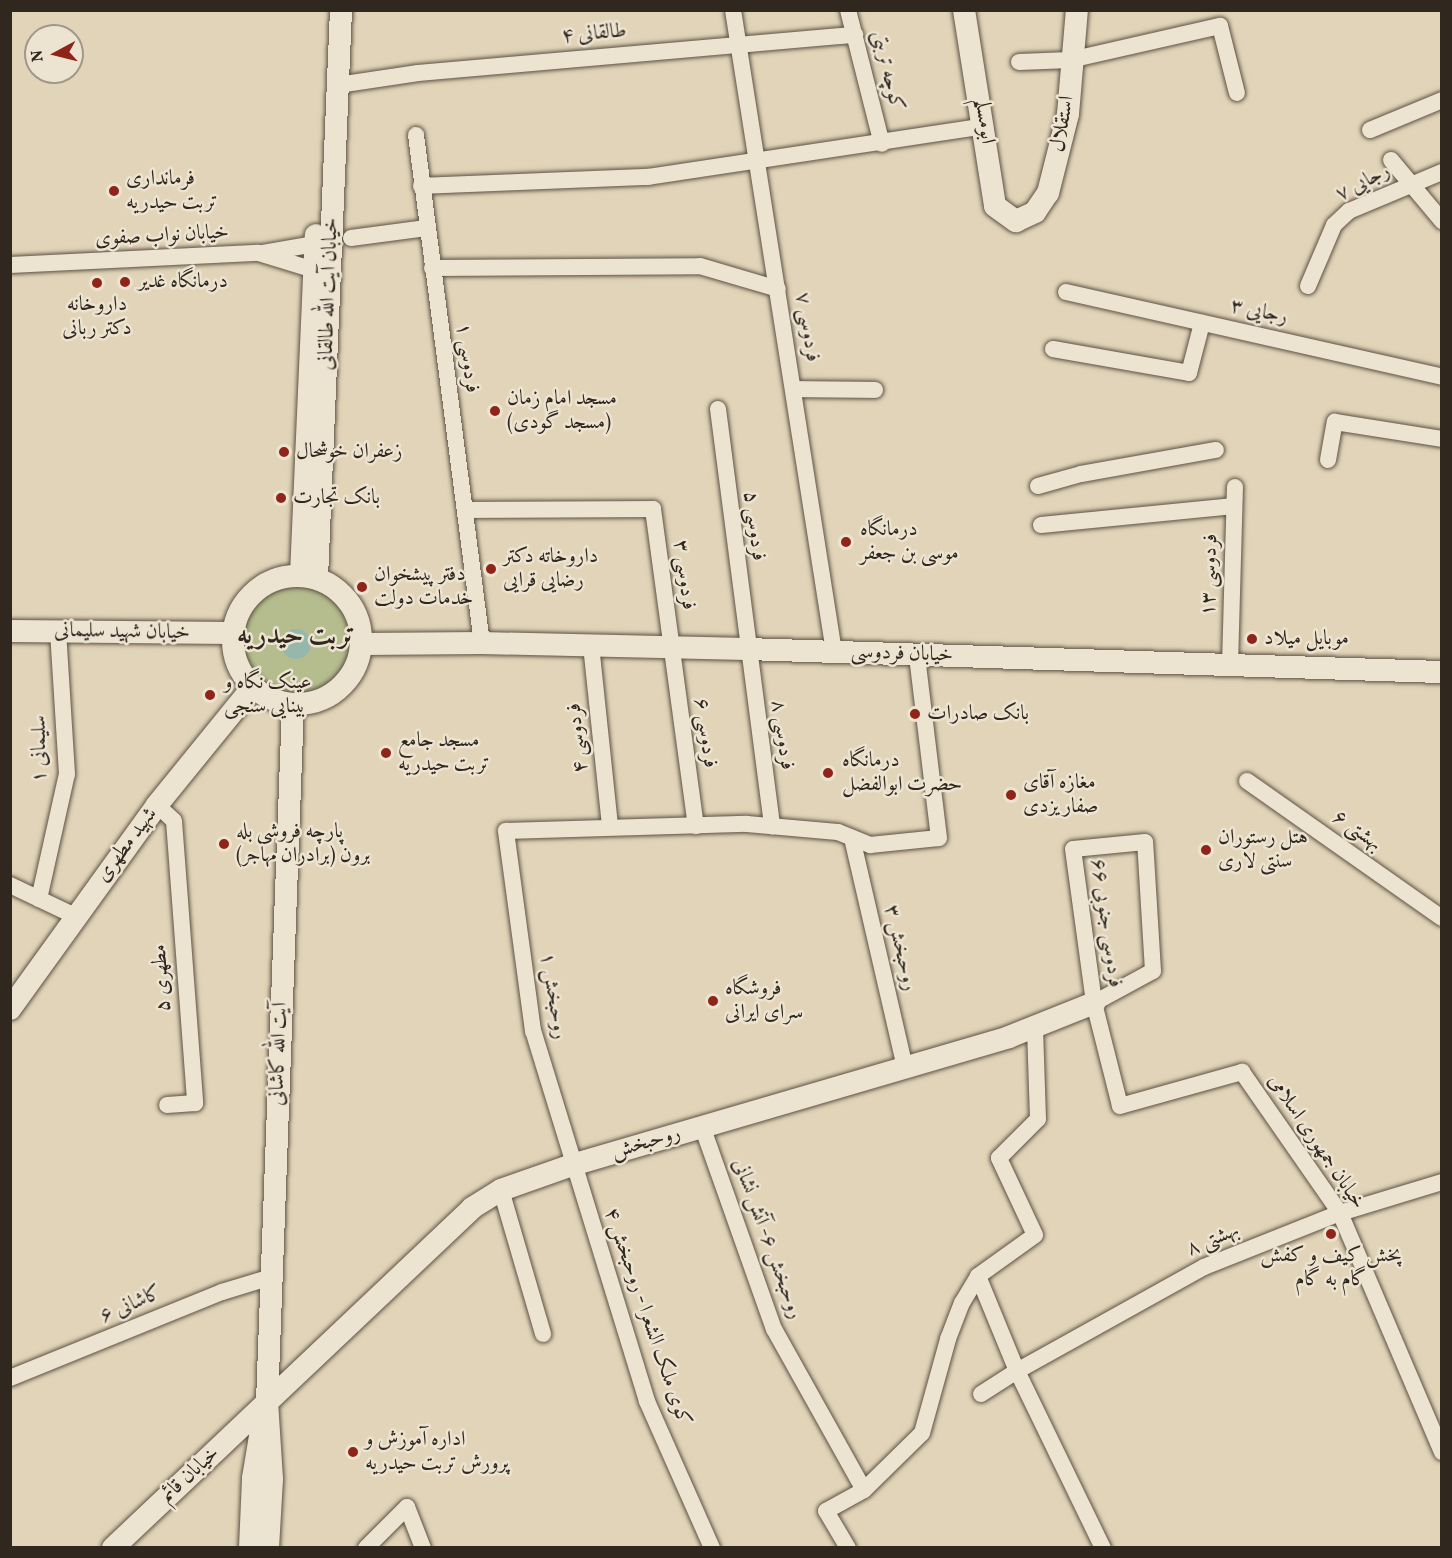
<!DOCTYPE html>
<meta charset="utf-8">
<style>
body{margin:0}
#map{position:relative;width:1452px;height:1558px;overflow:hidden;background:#e2d4b8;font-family:Vollkorn,Amiri,serif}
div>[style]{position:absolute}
.green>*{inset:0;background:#b5bc8d}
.round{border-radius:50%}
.water>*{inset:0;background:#95b8ac}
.roads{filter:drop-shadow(0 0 2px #5c5244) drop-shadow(0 0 2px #5c5244)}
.street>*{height:16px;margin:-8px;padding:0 8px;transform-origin:8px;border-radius:8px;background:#ece3d1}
.secondary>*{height:22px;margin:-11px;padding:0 11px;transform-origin:11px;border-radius:11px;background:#ece3d1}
.secondary>.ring{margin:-11px;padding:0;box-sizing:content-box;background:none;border:22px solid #ece3d1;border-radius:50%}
.dots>*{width:16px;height:16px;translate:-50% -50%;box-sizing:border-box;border:3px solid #ece3d1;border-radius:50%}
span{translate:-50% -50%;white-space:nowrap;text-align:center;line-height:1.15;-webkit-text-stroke:5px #ece3d1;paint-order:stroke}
.street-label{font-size:21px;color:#30271e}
.poi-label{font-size:21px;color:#30271e}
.left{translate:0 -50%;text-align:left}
.district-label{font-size:27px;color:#30271e;font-weight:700}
.frame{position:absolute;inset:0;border:12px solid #30271e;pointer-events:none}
.north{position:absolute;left:24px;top:24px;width:60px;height:60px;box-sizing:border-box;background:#ece3d1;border:2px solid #a19889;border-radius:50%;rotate:263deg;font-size:16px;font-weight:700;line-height:24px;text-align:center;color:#30271e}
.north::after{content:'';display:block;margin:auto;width:21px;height:27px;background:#8f2418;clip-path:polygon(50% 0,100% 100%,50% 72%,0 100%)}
</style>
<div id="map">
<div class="green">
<i class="round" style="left:241px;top:583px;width:116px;height:116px"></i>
</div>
<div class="water">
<i class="round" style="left:281px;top:629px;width:30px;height:30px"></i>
</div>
<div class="roads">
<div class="street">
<i style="left:733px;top:10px;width:650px;rotate:81.06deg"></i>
<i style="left:848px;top:10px;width:138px;rotate:75.8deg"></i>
<i style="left:1019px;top:62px;width:51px;rotate:-2.2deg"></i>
<i style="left:1070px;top:60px;width:154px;rotate:-12.8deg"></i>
<i style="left:1220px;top:26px;width:69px;rotate:75.8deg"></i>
<i style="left:338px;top:85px;width:81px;rotate:-8.5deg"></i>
<i style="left:418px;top:73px;width:439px;rotate:-5deg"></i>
<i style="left:1370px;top:130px;width:78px;rotate:-22.6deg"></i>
<i style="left:416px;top:135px;width:512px;rotate:82.6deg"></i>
<i style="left:1391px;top:160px;width:80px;rotate:50.1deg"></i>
<i style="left:421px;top:186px;width:227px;rotate:-2.3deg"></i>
<i style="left:648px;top:177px;width:341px;rotate:-8.6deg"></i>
<i style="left:351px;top:238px;width:76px;rotate:-7.6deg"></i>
<i style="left:263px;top:253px;width:64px;rotate:-9.9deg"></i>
<i style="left:10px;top:265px;width:249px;rotate:-2.8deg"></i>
<i style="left:259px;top:253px;width:58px;rotate:17.2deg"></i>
<i style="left:432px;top:268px;width:268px;rotate:-0.4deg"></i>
<i style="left:700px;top:266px;width:81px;rotate:16.4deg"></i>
<i style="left:1308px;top:286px;width:66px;rotate:-66.9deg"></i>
<i style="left:1334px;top:225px;width:21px;rotate:-43deg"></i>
<i style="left:1349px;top:211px;width:101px;rotate:-22.8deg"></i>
<i style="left:1066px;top:292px;width:385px;rotate:12.7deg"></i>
<i style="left:1053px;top:349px;width:138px;rotate:10deg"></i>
<i style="left:1189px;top:373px;width:52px;rotate:-75.4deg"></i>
<i style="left:794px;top:389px;width:81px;rotate:0.7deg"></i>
<i style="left:718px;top:409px;width:421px;rotate:82.6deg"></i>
<i style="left:1328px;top:460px;width:39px;rotate:-80deg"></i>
<i style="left:1335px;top:422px;width:108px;rotate:9deg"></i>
<i style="left:1038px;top:486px;width:45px;rotate:-15.6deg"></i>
<i style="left:1081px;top:474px;width:137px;rotate:-10.1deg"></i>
<i style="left:467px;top:510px;width:186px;rotate:-0.3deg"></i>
<i style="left:653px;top:509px;width:320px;rotate:82.3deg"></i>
<i style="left:1041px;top:525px;width:194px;rotate:-5.6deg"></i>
<i style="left:591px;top:645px;width:182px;rotate:84deg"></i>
<i style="left:1230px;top:665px;width:178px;rotate:-88.4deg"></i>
<i style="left:1247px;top:781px;width:238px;rotate:35.1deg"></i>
<i style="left:157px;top:805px;width:23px;rotate:43deg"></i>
<i style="left:174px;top:821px;width:283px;rotate:85.7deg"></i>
<i style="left:195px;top:1103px;width:28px;rotate:176deg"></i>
<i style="left:852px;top:838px;width:236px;rotate:77deg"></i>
<i style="left:10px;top:885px;width:72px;rotate:25.5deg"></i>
<i style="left:39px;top:899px;width:128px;rotate:-77.4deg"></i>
<i style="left:67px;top:774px;width:143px;rotate:-93.6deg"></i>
<i style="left:1094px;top:1003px;width:67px;rotate:-28.5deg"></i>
<i style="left:1153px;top:971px;width:129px;rotate:-93.5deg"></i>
<i style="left:1145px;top:842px;width:72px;rotate:174.4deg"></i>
<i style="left:1073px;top:849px;width:155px;rotate:82.2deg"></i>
<i style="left:1094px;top:1003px;width:106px;rotate:75.8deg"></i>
<i style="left:1120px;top:1106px;width:127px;rotate:-15.6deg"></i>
<i style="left:1242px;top:1072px;width:172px;rotate:55.2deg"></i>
<i style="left:1340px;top:1213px;width:260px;rotate:66.9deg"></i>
<i style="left:702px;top:1126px;width:215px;rotate:70.5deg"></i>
<i style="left:774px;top:1329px;width:184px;rotate:60.8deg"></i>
<i style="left:501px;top:1190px;width:150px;rotate:73.7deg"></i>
<i style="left:978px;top:1276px;width:103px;rotate:67.7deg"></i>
<i style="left:1017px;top:1371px;width:214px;rotate:-29.1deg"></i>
<i style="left:1204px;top:1267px;width:146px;rotate:-21.7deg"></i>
<i style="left:1340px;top:1213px;width:107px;rotate:-16.9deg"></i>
<i style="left:10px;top:1378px;width:229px;rotate:-22.1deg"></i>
<i style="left:222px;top:1292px;width:51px;rotate:-17deg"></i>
<i style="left:981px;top:1394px;width:43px;rotate:-32.6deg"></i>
<i style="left:1017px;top:1371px;width:197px;rotate:64.1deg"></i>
<i style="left:366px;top:1548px;width:58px;rotate:-45deg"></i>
<i style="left:407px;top:1507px;width:44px;rotate:68.7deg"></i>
<i style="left:712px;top:1548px;width:161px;rotate:-113.9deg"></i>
<i style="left:647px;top:1401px;width:387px;rotate:-107.1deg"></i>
<i style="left:533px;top:1031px;width:202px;rotate:-97.7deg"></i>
<i style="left:506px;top:831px;width:241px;rotate:-1.7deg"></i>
<i style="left:747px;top:824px;width:91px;rotate:5deg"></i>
<i style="left:838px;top:832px;width:35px;rotate:22deg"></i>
<i style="left:870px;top:845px;width:69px;rotate:-5.8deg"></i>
<i style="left:939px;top:838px;width:184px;rotate:-96.9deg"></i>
<i style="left:848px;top:1548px;width:43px;rotate:-120.7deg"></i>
<i style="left:826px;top:1511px;width:43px;rotate:-28.9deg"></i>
<i style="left:864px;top:1490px;width:81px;rotate:-44.5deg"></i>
<i style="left:922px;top:1433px;width:98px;rotate:-74.5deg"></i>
<i style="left:948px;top:1339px;width:39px;rotate:-69deg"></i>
<i style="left:962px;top:1303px;width:31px;rotate:-59deg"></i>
<i style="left:978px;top:1276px;width:70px;rotate:-35.7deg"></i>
<i style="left:1035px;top:1235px;width:85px;rotate:-115.1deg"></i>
<i style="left:999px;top:1158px;width:55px;rotate:-45deg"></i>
<i style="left:1038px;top:1119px;width:92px;rotate:-91.9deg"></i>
</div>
<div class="secondary">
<i style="left:964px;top:10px;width:198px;rotate:81deg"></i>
<i style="left:995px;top:206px;width:26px;rotate:36deg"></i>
<i style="left:1016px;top:221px;width:21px;rotate:-25deg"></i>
<i style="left:1035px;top:212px;width:23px;rotate:-56deg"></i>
<i style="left:1048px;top:193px;width:81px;rotate:-75.8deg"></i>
<i style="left:1068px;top:114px;width:104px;rotate:-85.1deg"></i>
<i style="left:301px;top:575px;width:340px;rotate:-87.5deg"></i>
<i class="ring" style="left:233px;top:576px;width:106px;height:106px"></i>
<i style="left:317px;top:578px;width:569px;rotate:-87.58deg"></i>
<i style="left:10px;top:631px;width:223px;rotate:0.5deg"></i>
<i style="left:362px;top:644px;width:120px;rotate:-0.5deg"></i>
<i style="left:482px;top:643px;width:265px;rotate:1.3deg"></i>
<i style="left:747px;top:649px;width:695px;rotate:1.9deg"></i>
<i style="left:10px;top:1009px;width:251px;rotate:-54.2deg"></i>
<i style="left:157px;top:805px;width:152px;rotate:-50.9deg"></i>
<i style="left:113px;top:1548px;width:494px;rotate:-43.4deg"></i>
<i style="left:472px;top:1208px;width:34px;rotate:-32deg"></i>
<i style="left:501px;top:1190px;width:75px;rotate:-19.4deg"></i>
<i style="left:572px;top:1165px;width:455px;rotate:-16.3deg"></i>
<i style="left:1009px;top:1037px;width:92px;rotate:-21.8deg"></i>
<i style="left:250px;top:1548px;width:70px;rotate:-87.5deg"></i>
<i style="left:253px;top:1478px;width:43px;rotate:-80.5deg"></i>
<i style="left:268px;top:1548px;width:69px;rotate:-86.7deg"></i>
<i style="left:272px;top:1479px;width:77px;rotate:-93.7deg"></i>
<i style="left:267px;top:1402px;width:697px;rotate:-87.86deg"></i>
</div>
</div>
<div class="dots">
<i style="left:114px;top:191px;background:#8f2418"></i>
<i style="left:125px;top:282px;background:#8f2418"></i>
<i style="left:97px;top:283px;background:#8f2418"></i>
<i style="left:495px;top:411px;background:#8f2418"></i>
<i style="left:284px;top:452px;background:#8f2418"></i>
<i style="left:281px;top:498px;background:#8f2418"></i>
<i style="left:846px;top:542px;background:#8f2418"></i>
<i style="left:491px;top:569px;background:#8f2418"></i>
<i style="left:362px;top:587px;background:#8f2418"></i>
<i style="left:1252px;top:639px;background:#8f2418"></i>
<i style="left:210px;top:695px;background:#8f2418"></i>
<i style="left:915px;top:714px;background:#8f2418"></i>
<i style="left:386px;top:753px;background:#8f2418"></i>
<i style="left:828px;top:773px;background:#8f2418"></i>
<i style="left:1011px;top:795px;background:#8f2418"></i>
<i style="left:224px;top:844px;background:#8f2418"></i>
<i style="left:1206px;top:850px;background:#8f2418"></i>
<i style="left:713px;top:1001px;background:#8f2418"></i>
<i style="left:1331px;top:1234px;background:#8f2418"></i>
<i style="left:353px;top:1452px;background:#8f2418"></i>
</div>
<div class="street-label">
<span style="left:594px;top:34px;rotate:-5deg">طالقانی ۴</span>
<span style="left:887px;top:71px;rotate:76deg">کوچه تربتی</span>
<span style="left:984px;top:121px;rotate:82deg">ابومسلم</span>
<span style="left:1063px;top:124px;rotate:-80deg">استقلال</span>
<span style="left:1363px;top:183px;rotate:-27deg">رجایی ۷</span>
<span style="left:162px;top:236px;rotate:-3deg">خیابان نواب صفوی</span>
<span style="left:329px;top:294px;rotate:-88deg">خیابان آیت الله طالقانی</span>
<span style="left:1259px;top:312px;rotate:12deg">رجایی ۳</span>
<span style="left:807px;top:327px;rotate:81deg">فردوسی ۷</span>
<span style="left:467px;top:358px;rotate:82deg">فردوسی ۱</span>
<span style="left:754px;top:526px;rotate:83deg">فردوسی ۵</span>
<span style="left:684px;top:575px;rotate:83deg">فردوسی ۳</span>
<span style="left:1210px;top:575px;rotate:-88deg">فردوسی ۱۳</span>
<span style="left:122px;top:632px;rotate:1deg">خیابان شهید سلیمانی</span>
<span style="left:902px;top:654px;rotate:2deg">خیابان فردوسی</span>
<span style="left:705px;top:733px;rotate:82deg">فردوسی ۶</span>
<span style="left:782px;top:735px;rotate:82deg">فردوسی ۸</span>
<span style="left:578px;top:738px;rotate:-96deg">فردوسی ۴</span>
<span style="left:40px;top:749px;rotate:-90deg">سلیمانی ۱</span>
<span style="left:1357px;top:831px;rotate:35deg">بهشتی ۶</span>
<span style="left:127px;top:845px;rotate:-53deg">شهید مطهری</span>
<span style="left:1106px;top:923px;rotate:82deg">فردوسی جنوبی ۶۶</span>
<span style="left:900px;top:948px;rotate:77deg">روحبخش ۳</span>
<span style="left:162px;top:978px;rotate:-94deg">مطهری ۵</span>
<span style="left:553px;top:996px;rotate:81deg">روحبخش ۱</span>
<span style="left:279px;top:1054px;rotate:-88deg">آیت الله کاشانی</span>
<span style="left:1316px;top:1142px;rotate:56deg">خیابان جمهوری اسلامی</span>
<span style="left:646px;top:1143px;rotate:-16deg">روحبخش</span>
<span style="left:767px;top:1239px;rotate:70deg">روحبخش ۶- آتش نشانی</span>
<span style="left:1213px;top:1240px;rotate:-23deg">بهشتی ۸</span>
<span style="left:131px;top:1305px;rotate:-23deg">کاشانی ۶</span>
<span style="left:647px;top:1317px;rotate:71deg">کوی ملک الشعرا - روحبخش ۴</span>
<span style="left:190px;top:1475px;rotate:-43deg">خیابان قائم</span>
</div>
<div class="poi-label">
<span class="left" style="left:126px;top:191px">فرمانداری<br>تربت حیدریه</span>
<span class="left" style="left:138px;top:282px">درمانگاه غدیر</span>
<span style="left:97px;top:317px">داروخانه<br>دکتر ربانی</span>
<span class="left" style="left:507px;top:411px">مسجد امام زمان<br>(مسجد گودی)</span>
<span class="left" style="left:296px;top:452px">زعفران خوشحال</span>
<span class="left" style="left:293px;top:498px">بانک تجارت</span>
<span class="left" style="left:860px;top:542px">درمانگاه<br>موسی بن جعفر</span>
<span class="left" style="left:503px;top:569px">داروخاته دکتر<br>رضایی قرایی</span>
<span class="left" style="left:374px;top:587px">دفتر پیشخوان<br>خدمات دولت</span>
<span class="left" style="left:1264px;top:639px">موبایل میلاد</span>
<span class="left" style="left:224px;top:695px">عینک نگاه و<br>بینایی سنجی</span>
<span class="left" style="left:927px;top:714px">بانک صادرات</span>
<span class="left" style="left:398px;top:753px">مسجد جامع<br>تربت حیدریه</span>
<span class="left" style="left:842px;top:773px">درمانگاه<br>حضرت ابوالفضل</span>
<span class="left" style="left:1023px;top:795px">مغازه آقای<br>صفار یزدی</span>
<span class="left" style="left:236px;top:844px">پارچه فروشی بله<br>برون (برادران مهاجر)</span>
<span class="left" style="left:1218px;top:850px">هتل رستوران<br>سنتی لاری</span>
<span class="left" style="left:725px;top:1001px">فروشگاه<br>سرای ایرانی</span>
<span style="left:1331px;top:1268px">پخش کیف و کفش<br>گام به گام</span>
<span class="left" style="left:365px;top:1452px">اداره آموزش و<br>پرورش تربت حیدریه</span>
</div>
<div class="district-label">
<span style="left:296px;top:637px">تربت حیدریه</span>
</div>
<div class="frame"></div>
<div class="north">N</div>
</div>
